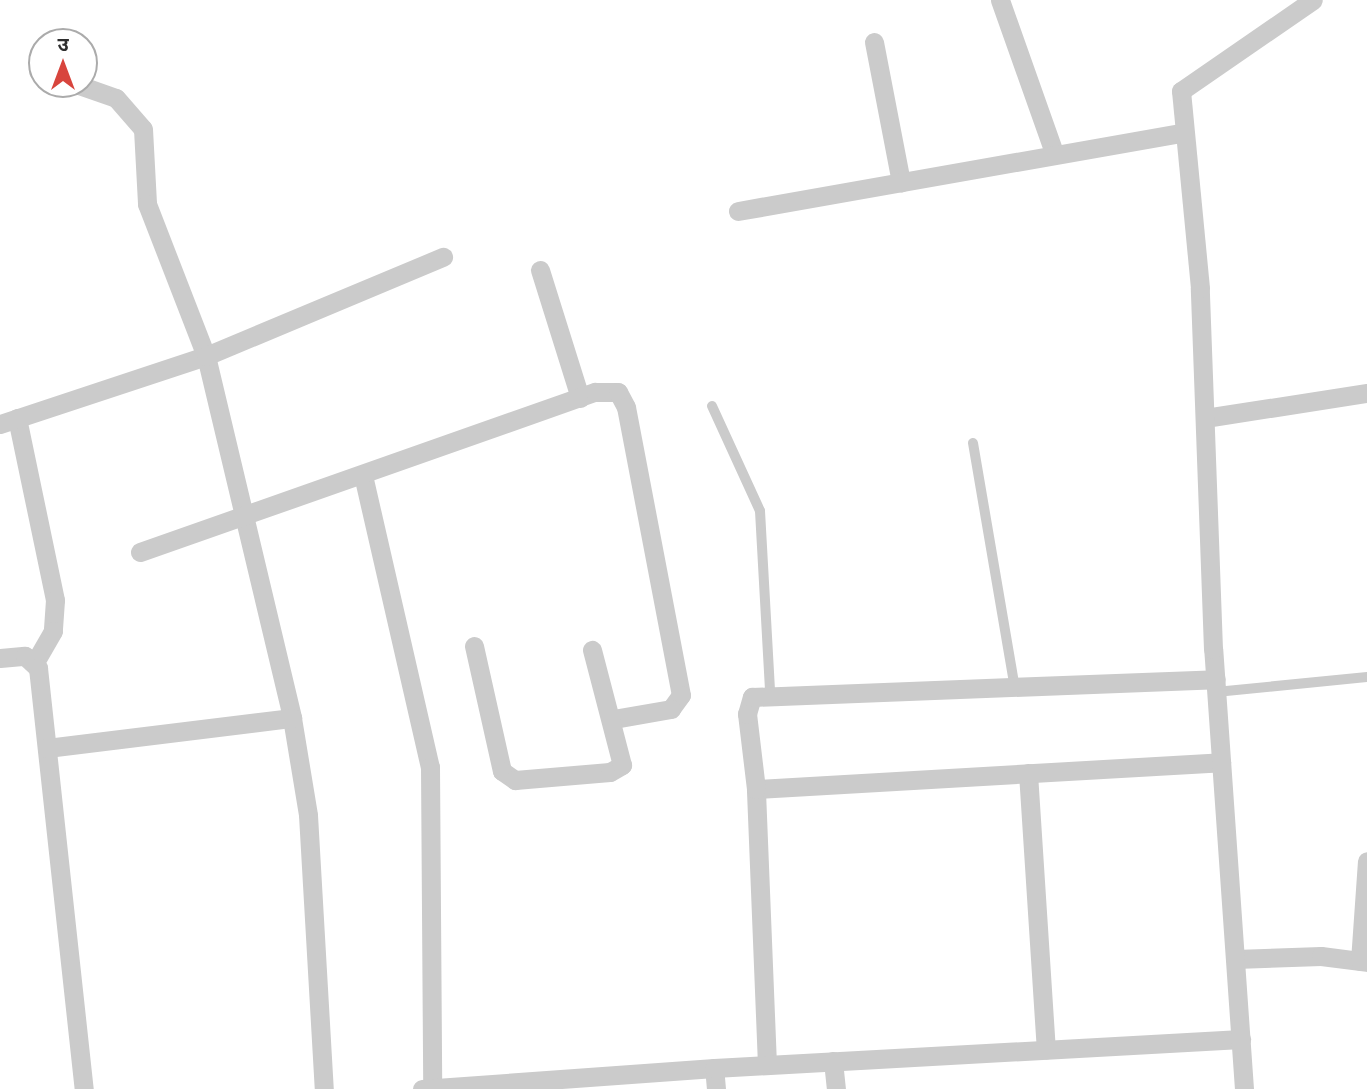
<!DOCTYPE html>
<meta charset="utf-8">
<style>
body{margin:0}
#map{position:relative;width:1367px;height:1089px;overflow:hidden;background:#fff;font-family:"DejaVu Sans","Noto Sans Devanagari",sans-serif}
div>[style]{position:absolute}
.lane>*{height:10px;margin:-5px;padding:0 5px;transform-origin:5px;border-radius:5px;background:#cbcbcb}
.street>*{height:19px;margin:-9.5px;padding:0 9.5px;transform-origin:9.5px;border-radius:9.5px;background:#cbcbcb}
span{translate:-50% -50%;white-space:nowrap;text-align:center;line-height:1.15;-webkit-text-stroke:7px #fff;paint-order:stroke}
.north{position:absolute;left:28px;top:28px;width:70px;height:70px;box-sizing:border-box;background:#fff;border:2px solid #ababab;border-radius:50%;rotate:0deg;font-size:19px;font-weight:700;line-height:28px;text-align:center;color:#2e2e2e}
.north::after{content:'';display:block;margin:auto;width:24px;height:32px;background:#d8453d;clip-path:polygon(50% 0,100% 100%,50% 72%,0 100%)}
</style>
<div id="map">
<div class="lane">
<i style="left:712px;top:406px;width:115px;rotate:65.4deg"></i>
<i style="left:760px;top:511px;width:181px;rotate:86.8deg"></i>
<i style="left:973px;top:443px;width:243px;rotate:80.3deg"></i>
<i style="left:1216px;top:692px;width:152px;rotate:-5.7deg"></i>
</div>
<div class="street">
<i style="left:1000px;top:0;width:164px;rotate:70.5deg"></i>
<i style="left:874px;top:42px;width:143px;rotate:79.1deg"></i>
<i style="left:38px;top:71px;width:4px;rotate:27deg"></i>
<i style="left:76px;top:84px;width:42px;rotate:19.3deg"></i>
<i style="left:116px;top:98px;width:41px;rotate:48.9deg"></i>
<i style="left:143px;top:129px;width:75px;rotate:86.9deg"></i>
<i style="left:147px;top:204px;width:163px;rotate:68.8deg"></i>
<i style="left:206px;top:356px;width:372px;rotate:76.6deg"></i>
<i style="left:292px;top:718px;width:98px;rotate:80.6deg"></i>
<i style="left:308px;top:815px;width:274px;rotate:86.7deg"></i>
<i style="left:738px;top:211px;width:453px;rotate:-10deg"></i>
<i style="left:540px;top:270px;width:134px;rotate:72.6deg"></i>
<i style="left:17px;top:418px;width:186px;rotate:78.2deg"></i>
<i style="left:55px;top:600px;width:31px;rotate:94deg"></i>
<i style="left:53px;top:631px;width:36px;rotate:120deg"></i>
<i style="left:1205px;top:418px;width:164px;rotate:-8.8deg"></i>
<i style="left:0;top:424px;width:217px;rotate:-18.3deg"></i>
<i style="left:206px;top:356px;width:257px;rotate:-22.7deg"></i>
<i style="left:363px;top:475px;width:300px;rotate:77.1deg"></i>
<i style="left:430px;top:767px;width:321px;rotate:89.6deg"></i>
<i style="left:140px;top:552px;width:482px;rotate:-19.4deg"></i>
<i style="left:595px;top:392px;width:23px"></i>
<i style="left:618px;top:392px;width:17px;rotate:62deg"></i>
<i style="left:626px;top:407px;width:293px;rotate:79.2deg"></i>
<i style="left:681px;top:695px;width:17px;rotate:126deg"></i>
<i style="left:671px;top:709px;width:59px;rotate:170.2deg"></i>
<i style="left:474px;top:646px;width:128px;rotate:77.4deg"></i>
<i style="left:502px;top:771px;width:16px;rotate:35deg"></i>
<i style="left:515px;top:780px;width:95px;rotate:-4.8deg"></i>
<i style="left:610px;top:772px;width:14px;rotate:-30deg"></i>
<i style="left:622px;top:765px;width:119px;rotate:-104.6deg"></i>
<i style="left:0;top:658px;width:25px;rotate:-5deg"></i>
<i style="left:25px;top:656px;width:18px;rotate:43deg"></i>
<i style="left:38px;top:668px;width:424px;rotate:83.8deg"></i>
<i style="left:47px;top:748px;width:247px;rotate:-7deg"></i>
<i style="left:1028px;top:773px;width:277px;rotate:86.3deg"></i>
<i style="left:756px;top:789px;width:466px;rotate:-3.3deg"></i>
<i style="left:1235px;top:959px;width:86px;rotate:-2deg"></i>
<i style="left:1321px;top:956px;width:46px;rotate:7.4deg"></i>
<i style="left:1360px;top:961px;width:100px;rotate:-86deg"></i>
<i style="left:833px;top:1061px;width:28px;rotate:84deg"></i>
<i style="left:767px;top:1065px;width:276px;rotate:-92.3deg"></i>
<i style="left:756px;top:789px;width:76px;rotate:-96.8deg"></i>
<i style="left:747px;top:714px;width:18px;rotate:-74deg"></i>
<i style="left:752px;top:697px;width:464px;rotate:-2.2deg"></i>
<i style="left:422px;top:1089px;width:293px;rotate:-4.1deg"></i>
<i style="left:716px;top:1089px;width:21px;rotate:-95deg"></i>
<i style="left:714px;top:1068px;width:528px;rotate:-3.15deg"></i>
<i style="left:1244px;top:1089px;width:441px;rotate:-94deg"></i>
<i style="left:1213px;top:649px;width:361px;rotate:-92.1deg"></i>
<i style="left:1200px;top:288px;width:198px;rotate:-95.5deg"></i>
<i style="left:1181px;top:91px;width:160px;rotate:-34.6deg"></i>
</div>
<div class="north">उ</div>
</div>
